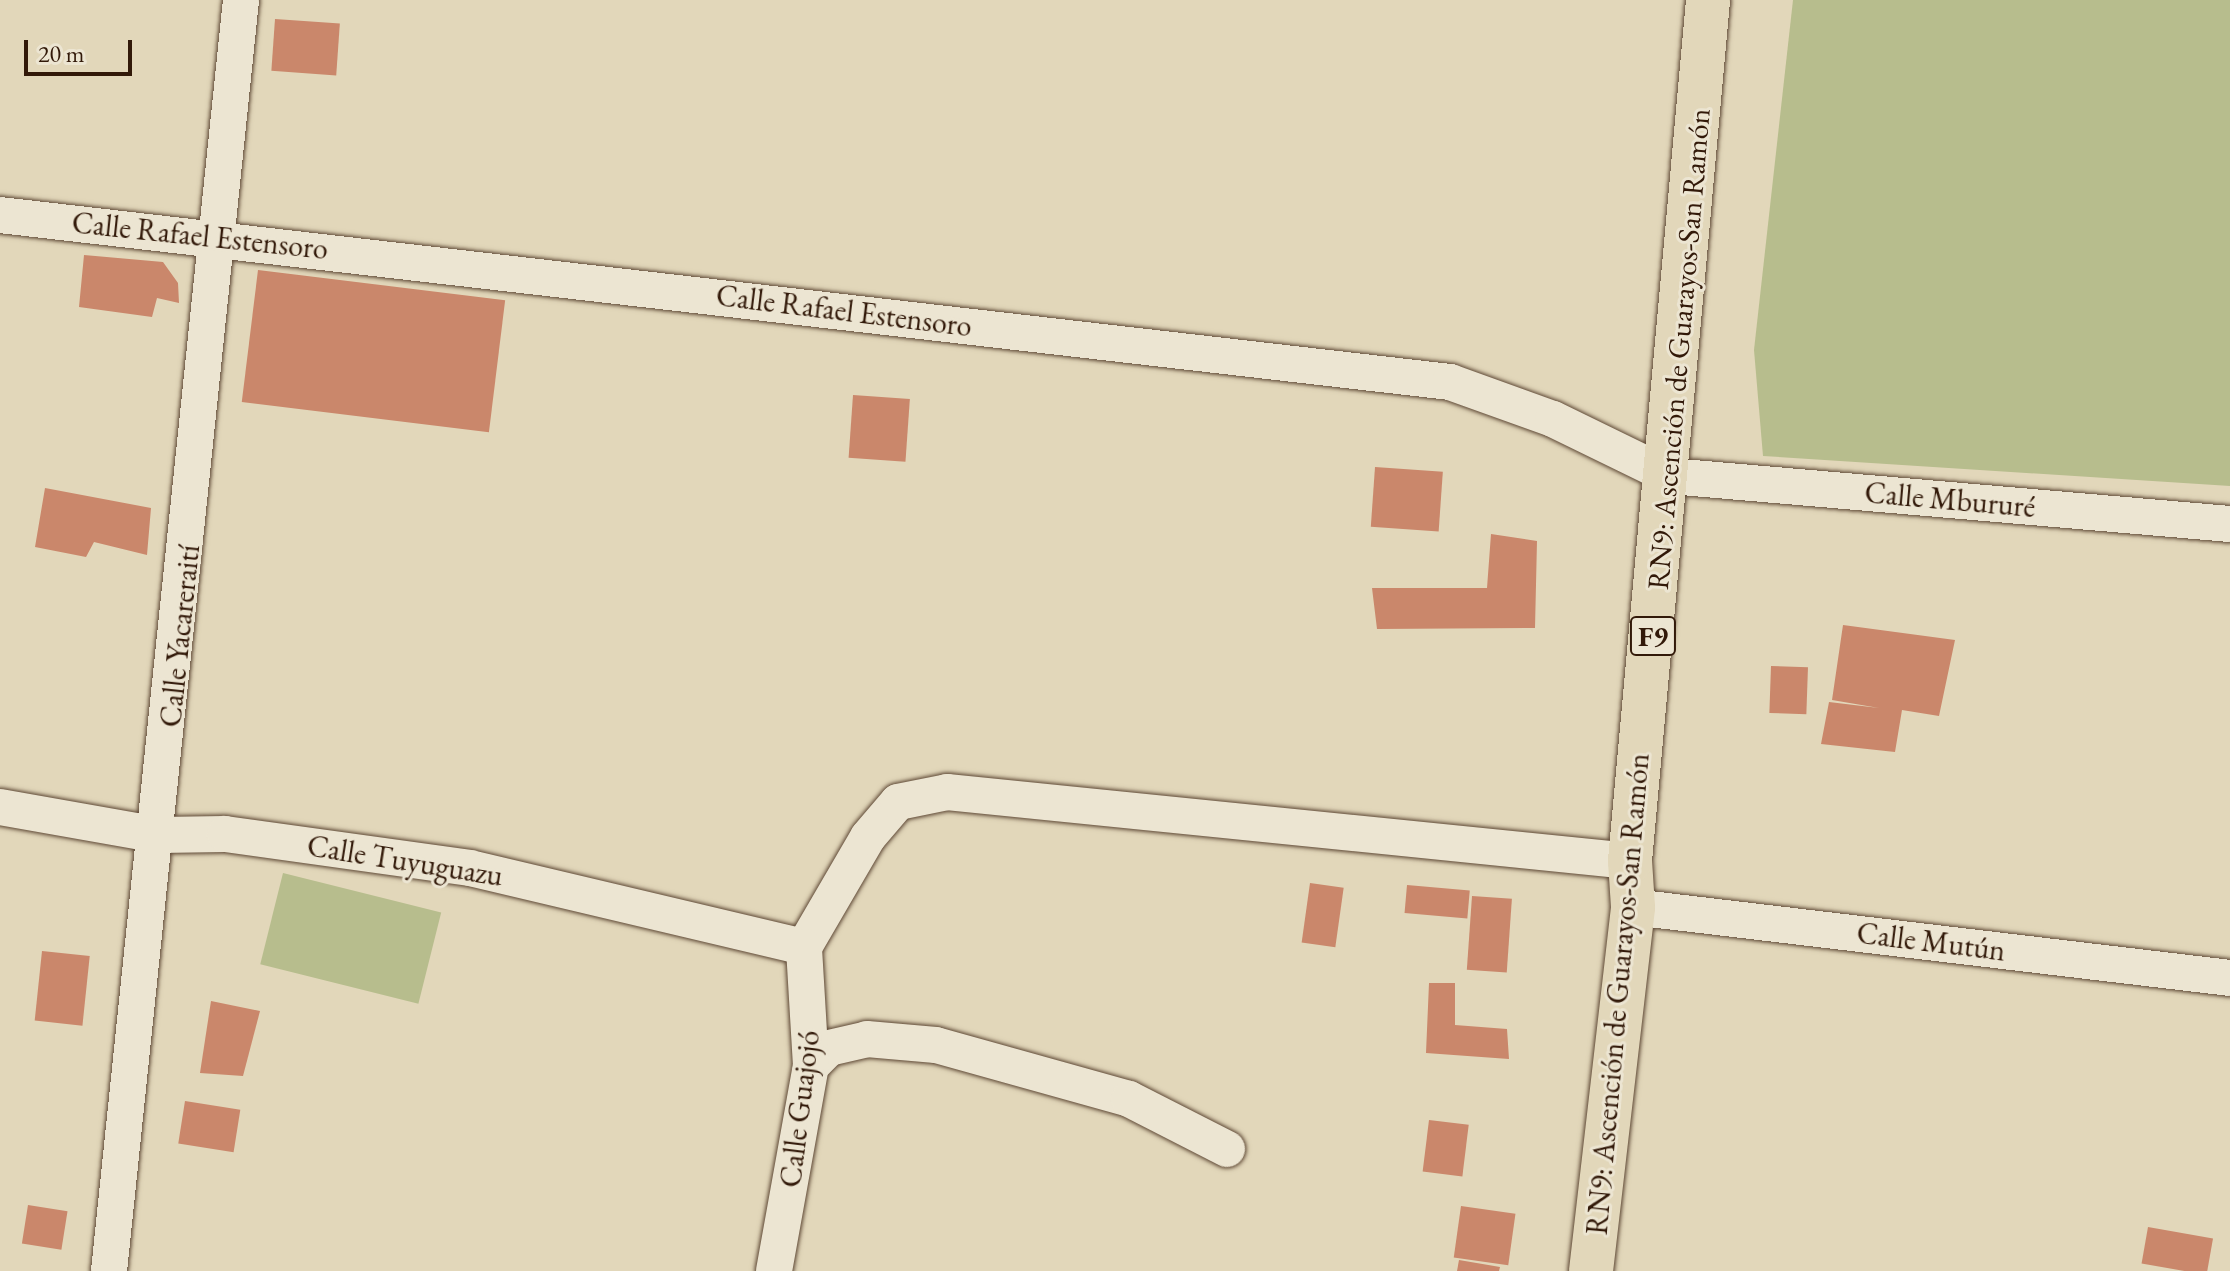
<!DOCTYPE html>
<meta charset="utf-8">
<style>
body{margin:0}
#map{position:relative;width:2230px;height:1271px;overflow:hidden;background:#e2d7ba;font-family:"EB Garamond",serif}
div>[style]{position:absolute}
.green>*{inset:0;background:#b7bd8d;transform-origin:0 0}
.building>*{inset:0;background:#ca876b;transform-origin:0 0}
.roads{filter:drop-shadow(0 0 2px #5e4835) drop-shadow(0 0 2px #5e4835)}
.street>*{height:36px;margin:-18px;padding:0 18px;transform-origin:18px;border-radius:18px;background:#ece5d2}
.highway>*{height:44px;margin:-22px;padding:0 22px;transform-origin:22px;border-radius:22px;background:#e2d7ba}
span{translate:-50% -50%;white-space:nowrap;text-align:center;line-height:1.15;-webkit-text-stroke:6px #ece5d2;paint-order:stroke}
.shield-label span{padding:2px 6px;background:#ece5d2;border:2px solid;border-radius:6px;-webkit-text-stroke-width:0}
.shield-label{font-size:28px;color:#321909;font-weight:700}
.street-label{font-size:30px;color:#321909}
.scale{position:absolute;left:24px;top:40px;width:108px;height:36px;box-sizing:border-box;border:4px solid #321909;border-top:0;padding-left:10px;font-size:24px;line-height:28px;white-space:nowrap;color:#321909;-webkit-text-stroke:6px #ece5d2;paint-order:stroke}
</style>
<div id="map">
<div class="green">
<i style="clip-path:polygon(1793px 0,2230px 0,2230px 486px,1763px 456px,1754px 350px)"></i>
<i style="left:283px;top:873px;width:163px;height:94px;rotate:14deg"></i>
</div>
<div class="building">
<i style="left:275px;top:19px;width:65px;height:52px;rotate:4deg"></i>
<i style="clip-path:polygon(84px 255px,163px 262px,178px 283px,179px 303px,157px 298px,152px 317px,79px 307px)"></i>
<i style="left:258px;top:270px;width:249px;height:133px;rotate:7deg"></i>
<i style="left:853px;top:395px;width:57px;height:63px;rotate:4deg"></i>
<i style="left:1375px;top:467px;width:68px;height:60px;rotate:4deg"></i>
<i style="clip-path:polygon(45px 488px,151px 508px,147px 555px,94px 542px,86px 557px,35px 547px)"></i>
<i style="clip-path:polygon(1491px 534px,1537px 541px,1535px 628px,1377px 629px,1372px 588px,1487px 588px)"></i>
<i style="clip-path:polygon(1843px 625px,1955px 640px,1939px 716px,1902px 710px,1895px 752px,1821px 744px,1829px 702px,1879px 708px,1832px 700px)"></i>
<i style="left:1771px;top:666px;width:37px;height:47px;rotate:2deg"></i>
<i style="left:1310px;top:883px;width:34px;height:60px;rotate:8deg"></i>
<i style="left:1407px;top:885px;width:63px;height:28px;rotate:5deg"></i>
<i style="left:1472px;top:896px;width:40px;height:74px;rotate:4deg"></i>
<i style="left:42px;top:951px;width:48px;height:70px;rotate:6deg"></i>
<i style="clip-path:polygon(1429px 983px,1455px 983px,1455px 1025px,1507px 1029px,1509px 1059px,1426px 1053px)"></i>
<i style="clip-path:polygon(211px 1001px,260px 1011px,243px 1076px,200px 1073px)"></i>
<i style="left:185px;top:1101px;width:56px;height:43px;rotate:9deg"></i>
<i style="left:1429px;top:1120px;width:40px;height:52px;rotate:7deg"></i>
<i style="left:28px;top:1205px;width:40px;height:39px;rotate:9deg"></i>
<i style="left:1461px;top:1206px;width:55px;height:52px;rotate:8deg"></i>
<i style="left:2148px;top:1227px;width:66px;height:37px;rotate:10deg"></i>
<i style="clip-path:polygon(1459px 1260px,1500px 1267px,1499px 1271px,1457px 1271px)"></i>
</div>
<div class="roads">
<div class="street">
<i style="left:0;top:215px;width:1460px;rotate:6.57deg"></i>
<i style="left:1450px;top:382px;width:109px;rotate:19.8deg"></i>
<i style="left:1553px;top:419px;width:130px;rotate:26deg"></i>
<i style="left:1670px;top:476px;width:562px;rotate:4.9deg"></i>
<i style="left:0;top:807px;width:161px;rotate:10deg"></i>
<i style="left:159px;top:835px;width:66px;rotate:-0.9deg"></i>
<i style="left:225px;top:834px;width:247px;rotate:7.9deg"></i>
<i style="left:470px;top:868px;width:343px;rotate:13.3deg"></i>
<i style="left:1633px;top:907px;width:601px;rotate:6.78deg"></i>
<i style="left:804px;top:947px;width:127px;rotate:-59.8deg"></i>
<i style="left:868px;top:837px;width:46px;rotate:-49.4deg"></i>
<i style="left:898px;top:802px;width:50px;rotate:-11.5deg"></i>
<i style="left:947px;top:792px;width:686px;rotate:5.77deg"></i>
<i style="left:811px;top:1066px;width:25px;rotate:-45deg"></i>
<i style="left:829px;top:1048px;width:39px;rotate:-13deg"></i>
<i style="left:867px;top:1039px;width:69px;rotate:5deg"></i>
<i style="left:936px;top:1045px;width:200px;rotate:15.6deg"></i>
<i style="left:1129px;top:1099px;width:110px;rotate:27deg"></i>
<i style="left:109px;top:1271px;width:1278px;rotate:-84.07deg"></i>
<i style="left:774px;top:1271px;width:208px;rotate:-79.8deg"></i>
<i style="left:811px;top:1066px;width:119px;rotate:-93.4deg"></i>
</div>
<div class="highway">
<i style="left:1591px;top:1271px;width:366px;rotate:-83.4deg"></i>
<i style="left:1633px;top:907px;width:46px;rotate:-93.7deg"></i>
<i style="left:1630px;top:861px;width:865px;rotate:-84.82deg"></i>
</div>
</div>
<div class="shield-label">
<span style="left:1653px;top:636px">F9</span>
</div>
<div class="street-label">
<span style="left:200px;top:236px;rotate:6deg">Calle Rafael Estensoro</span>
<span style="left:844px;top:311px;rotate:7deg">Calle Rafael Estensoro</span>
<span style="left:1679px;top:349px;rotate:-85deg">RN9: Ascención de Guarayos-San Ramón</span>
<span style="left:1950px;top:500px;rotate:5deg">Calle Mbururé</span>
<span style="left:180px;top:636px;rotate:-84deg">Calle Yacareraití</span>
<span style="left:405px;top:861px;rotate:9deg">Calle Tuyuguazu</span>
<span style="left:1931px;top:942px;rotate:7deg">Calle Mutún</span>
<span style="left:1618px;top:994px;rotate:-85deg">RN9: Ascención de Guarayos-San Ramón</span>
<span style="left:800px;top:1109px;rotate:-83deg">Calle Guajojó</span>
</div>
<div class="scale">20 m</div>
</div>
